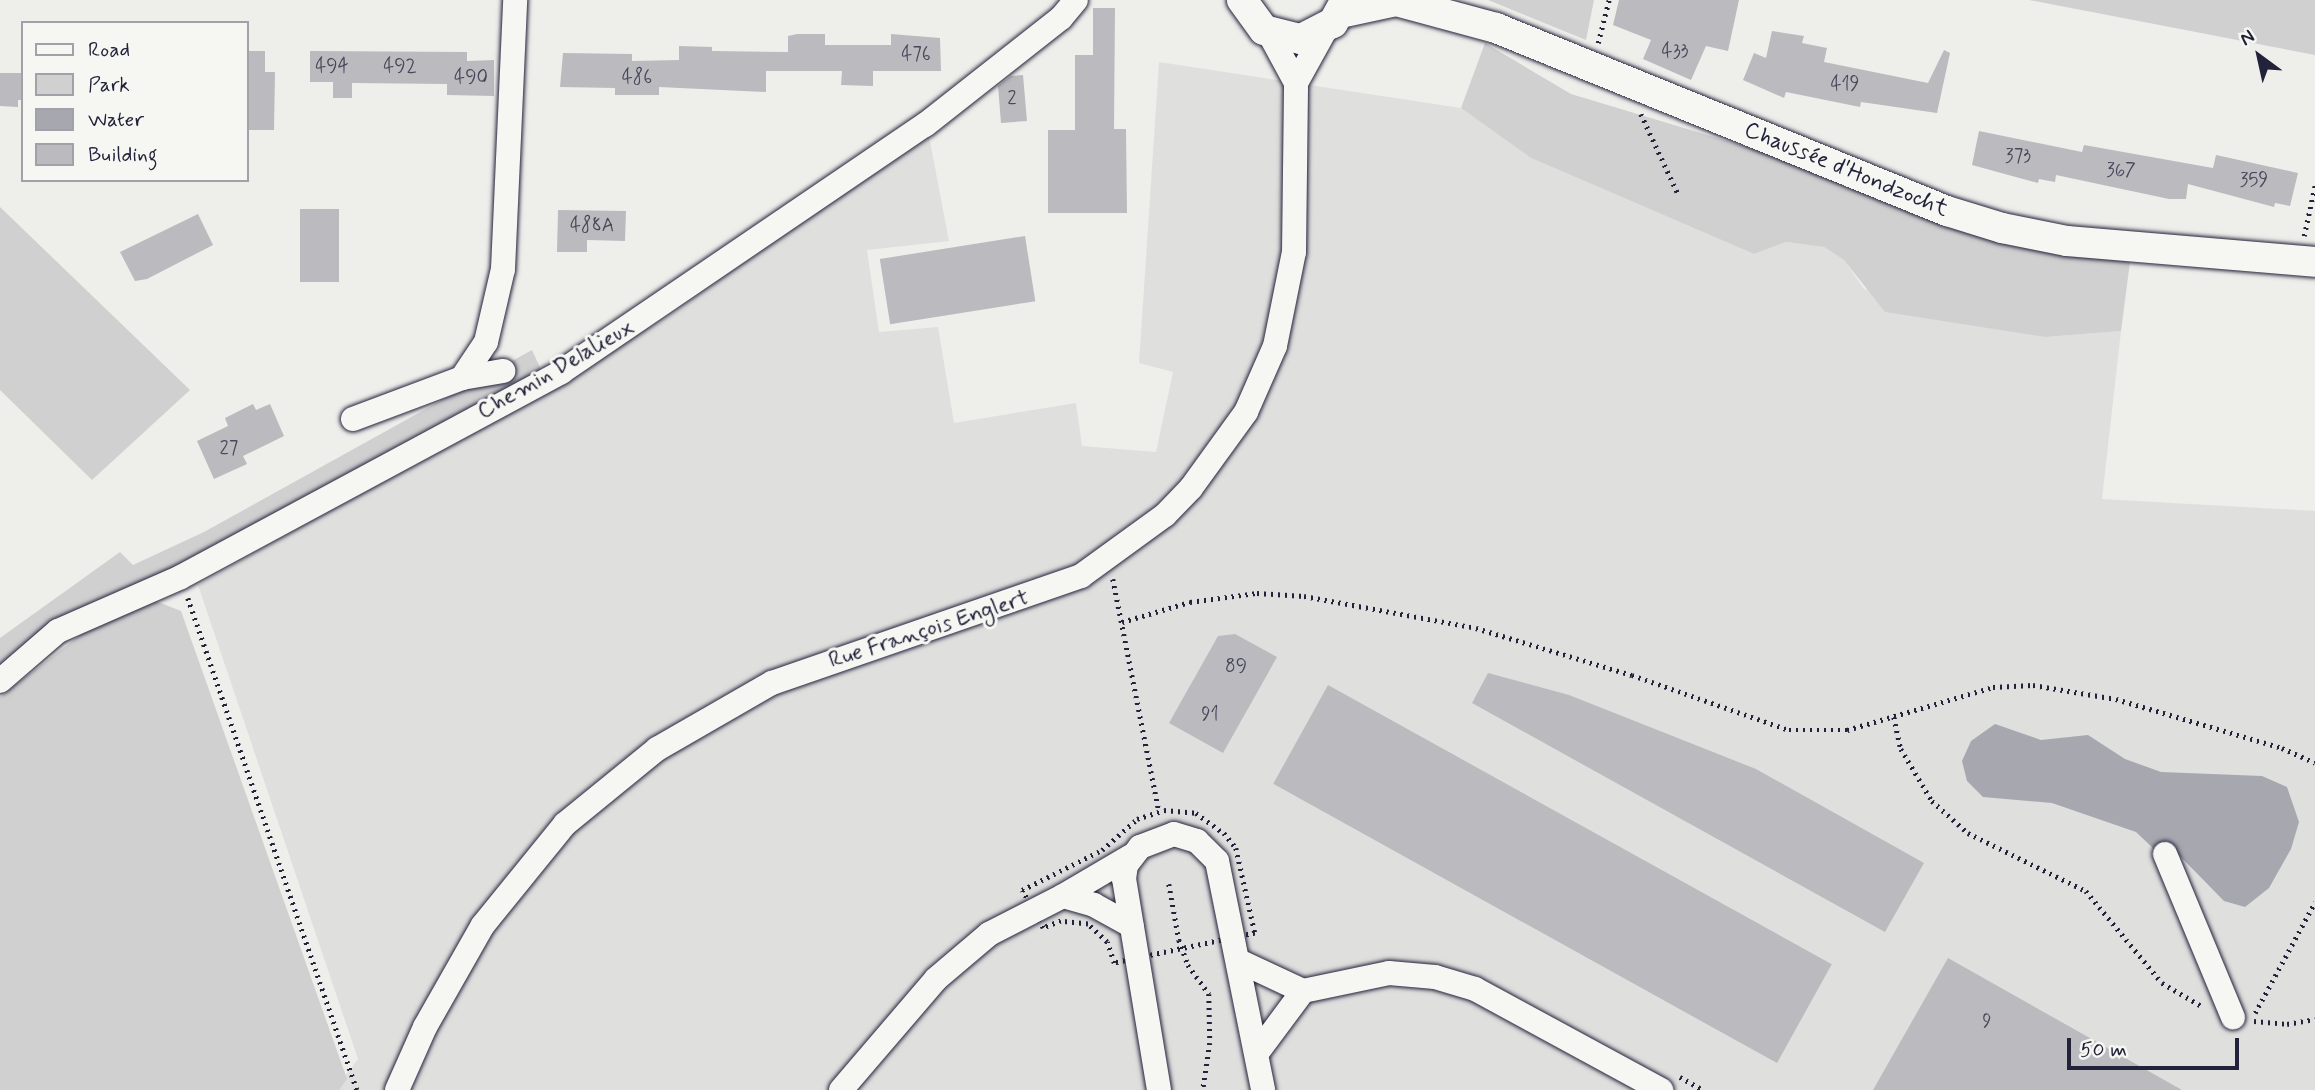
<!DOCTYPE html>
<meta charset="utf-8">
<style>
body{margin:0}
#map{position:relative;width:2315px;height:1090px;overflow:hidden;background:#eeeeeb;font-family:Mynerve,sans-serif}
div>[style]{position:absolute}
.built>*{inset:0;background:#dfdfde}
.green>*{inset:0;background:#d0d0d1}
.water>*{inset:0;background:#a7a7af}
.building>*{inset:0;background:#bbbbbf;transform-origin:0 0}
.path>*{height:4.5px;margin-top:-2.25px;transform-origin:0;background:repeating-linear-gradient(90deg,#22223b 0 2px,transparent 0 7px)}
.roads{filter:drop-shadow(0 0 2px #22223b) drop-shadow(0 0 2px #22223b)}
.minor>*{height:24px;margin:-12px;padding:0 12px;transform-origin:12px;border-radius:12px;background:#f6f6f2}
.major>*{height:30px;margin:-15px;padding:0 15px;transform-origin:15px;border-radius:15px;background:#f6f6f2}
span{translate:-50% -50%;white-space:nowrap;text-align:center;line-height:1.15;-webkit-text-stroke:6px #f6f6f2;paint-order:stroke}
.number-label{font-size:19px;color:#48485c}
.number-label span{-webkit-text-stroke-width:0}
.street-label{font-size:23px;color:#22223b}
.legend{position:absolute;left:21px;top:21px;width:228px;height:161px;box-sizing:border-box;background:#f6f6f2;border:2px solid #a1a1a9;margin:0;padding:9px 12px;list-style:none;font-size:21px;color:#22223b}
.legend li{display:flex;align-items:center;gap:14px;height:35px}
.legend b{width:35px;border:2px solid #a1a1a9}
.north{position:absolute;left:2224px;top:21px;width:70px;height:70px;-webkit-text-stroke:5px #f6f6f2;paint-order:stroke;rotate:327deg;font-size:19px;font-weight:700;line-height:28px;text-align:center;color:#22223b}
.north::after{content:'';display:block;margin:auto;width:24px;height:32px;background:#22223b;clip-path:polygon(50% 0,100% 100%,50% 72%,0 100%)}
.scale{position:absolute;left:2067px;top:1038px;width:172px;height:32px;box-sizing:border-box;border:4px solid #22223b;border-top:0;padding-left:9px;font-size:21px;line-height:24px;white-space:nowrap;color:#22223b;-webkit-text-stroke:5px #f6f6f2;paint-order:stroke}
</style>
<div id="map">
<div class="built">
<i style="clip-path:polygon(1159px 62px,1461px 108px,1531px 158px,1754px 254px,1786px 242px,1824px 247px,1844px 260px,1864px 289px,2045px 337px,2121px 331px,2102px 499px,2315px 511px,2315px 1090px,335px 1090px,358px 1059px,198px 585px,660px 322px,928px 131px,949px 241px,867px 250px,879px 332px,938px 327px,954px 423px,1076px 403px,1082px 446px,1156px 452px,1173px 372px,1139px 363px)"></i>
</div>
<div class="green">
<i style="clip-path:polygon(1488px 0,1594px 0,1586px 40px)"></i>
<i style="clip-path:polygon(2029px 0,2315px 0,2315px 55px)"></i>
<i style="clip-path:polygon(1485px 43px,1571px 94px,1777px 156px,2048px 252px,2130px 262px,2121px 331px,2045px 337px,1885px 312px,1844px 260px,1824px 247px,1786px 242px,1754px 254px,1531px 158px,1461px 108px)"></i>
<i style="clip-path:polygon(0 207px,190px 390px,92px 480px,0 390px)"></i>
<i style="clip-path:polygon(532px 350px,542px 372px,0 674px,0 638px,120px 552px,133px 565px,204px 532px)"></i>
<i style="clip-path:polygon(153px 600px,181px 611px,347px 1079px,339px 1090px,0 1090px,0 697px,92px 626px)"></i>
</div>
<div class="water">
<i style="clip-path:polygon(1995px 724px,2041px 740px,2088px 735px,2125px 759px,2161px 772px,2262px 776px,2287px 787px,2299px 822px,2291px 849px,2269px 888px,2245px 907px,2224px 901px,2176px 852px,2155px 850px,2136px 832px,2052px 803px,1983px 797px,1967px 781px,1962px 761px,1971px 741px)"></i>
</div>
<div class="building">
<i style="clip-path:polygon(1619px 0,1739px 0,1728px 51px,1706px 46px,1691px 80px,1643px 59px,1651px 40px,1613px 25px)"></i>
<i style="clip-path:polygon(1093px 8px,1115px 8px,1114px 129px,1126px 129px,1127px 213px,1048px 213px,1048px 130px,1075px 130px,1075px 55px,1093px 55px)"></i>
<i style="clip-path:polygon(1772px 31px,1804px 36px,1802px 43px,1827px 48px,1824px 62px,1928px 83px,1944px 50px,1950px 53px,1937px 113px,1861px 102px,1860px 107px,1786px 92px,1784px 98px,1743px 80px,1754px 53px,1766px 58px)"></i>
<i style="clip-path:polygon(797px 34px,825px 34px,825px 45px,891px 45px,891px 34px,940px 38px,941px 71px,873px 71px,873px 86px,841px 85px,842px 71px,766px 71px,766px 92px,659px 87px,659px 95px,615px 95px,615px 88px,560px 87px,563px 53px,632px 54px,632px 61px,679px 60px,679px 46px,712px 47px,712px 51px,788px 52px,788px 36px)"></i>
<i style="clip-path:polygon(247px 51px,265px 51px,265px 72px,275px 72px,274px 130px,247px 130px)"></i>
<i style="clip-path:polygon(310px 51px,467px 52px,467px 61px,494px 60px,494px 96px,447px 95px,447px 84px,352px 83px,352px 98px,333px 98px,333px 82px,310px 82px)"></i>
<i style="clip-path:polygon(0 73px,23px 73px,23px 100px,18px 100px,18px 107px,0 106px)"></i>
<i style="clip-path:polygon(1023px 75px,1027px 121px,1001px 123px,998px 86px,1011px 76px)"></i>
<i style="clip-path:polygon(1979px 131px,2082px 152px,2084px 145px,2213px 168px,2216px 155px,2298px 173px,2290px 206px,2275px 203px,2274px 207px,2188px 184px,2186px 199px,2169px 199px,2056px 175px,2055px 182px,2039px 179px,2038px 183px,1972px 165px)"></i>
<i style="left:300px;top:209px;width:39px;height:73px"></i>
<i style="clip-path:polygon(558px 210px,626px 211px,625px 241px,587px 240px,587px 252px,557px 252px)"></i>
<i style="clip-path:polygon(198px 214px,213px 245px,147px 279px,135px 281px,120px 252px)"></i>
<i style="left:1025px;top:236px;width:66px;height:147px;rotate:81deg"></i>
<i style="clip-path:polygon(253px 404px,256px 410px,270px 404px,284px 436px,243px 456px,247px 464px,214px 479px,197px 441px,228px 426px,225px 418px)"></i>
<i style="clip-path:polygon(1235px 634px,1277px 657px,1223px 753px,1169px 723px,1218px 636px)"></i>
<i style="clip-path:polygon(1488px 673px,1569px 695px,1756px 769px,1924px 863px,1885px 932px,1472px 703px)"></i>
<i style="left:1328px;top:685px;width:576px;height:113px;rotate:29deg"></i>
<i style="clip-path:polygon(1948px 958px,2182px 1090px,1873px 1090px)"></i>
</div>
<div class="path">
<i style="left:1598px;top:43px;width:44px;rotate:-75.7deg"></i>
<i style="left:1641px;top:114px;width:90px;rotate:65.1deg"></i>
<i style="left:2304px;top:236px;width:52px;rotate:-77.8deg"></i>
<i style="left:1113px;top:579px;width:237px;rotate:78.8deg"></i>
<i style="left:188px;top:598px;width:520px;rotate:71.04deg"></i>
<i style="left:1122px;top:622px;width:71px;rotate:-16.4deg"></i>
<i style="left:1190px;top:602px;width:68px;rotate:-7.7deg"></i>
<i style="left:1257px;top:593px;width:47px;rotate:3.7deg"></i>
<i style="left:1304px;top:596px;width:175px;rotate:10.5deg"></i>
<i style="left:1476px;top:628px;width:163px;rotate:16.8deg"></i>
<i style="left:1632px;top:675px;width:166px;rotate:19.3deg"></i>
<i style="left:1789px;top:730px;width:58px"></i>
<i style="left:1847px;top:730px;width:152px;rotate:-16.4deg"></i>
<i style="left:1993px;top:687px;width:40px;rotate:-2.9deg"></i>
<i style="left:2033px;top:685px;width:84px;rotate:9.6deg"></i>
<i style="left:2116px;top:699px;width:173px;rotate:16.4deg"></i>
<i style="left:2282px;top:748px;width:36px;rotate:24deg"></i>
<i style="left:1894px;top:717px;width:33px;rotate:78deg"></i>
<i style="left:1901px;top:749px;width:61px;rotate:59.2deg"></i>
<i style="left:1932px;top:801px;width:48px;rotate:41.6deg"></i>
<i style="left:1968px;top:833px;width:131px;rotate:26.2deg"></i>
<i style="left:2086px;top:891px;width:119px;rotate:50.4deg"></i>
<i style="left:2162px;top:983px;width:48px;rotate:30.3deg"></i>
<i style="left:1164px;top:810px;width:32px;rotate:5deg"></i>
<i style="left:1196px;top:813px;width:34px;rotate:36deg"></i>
<i style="left:1224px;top:833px;width:19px;rotate:51deg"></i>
<i style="left:1236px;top:848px;width:87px;rotate:77.4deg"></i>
<i style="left:1255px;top:933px;width:144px;rotate:168deg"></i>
<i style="left:1114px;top:963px;width:22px;rotate:-108deg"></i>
<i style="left:1107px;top:942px;width:26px;rotate:-137deg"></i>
<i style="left:1088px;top:924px;width:27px;rotate:-174deg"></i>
<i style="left:1061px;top:921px;width:19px;rotate:159deg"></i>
<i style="left:1043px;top:928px;width:43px;rotate:-118.9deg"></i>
<i style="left:1022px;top:890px;width:89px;rotate:-26.6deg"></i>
<i style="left:1102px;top:850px;width:47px;rotate:-41.5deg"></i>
<i style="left:1137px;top:819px;width:28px;rotate:-18deg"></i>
<i style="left:1169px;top:884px;width:57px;rotate:79.9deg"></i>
<i style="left:1179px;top:940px;width:27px;rotate:70deg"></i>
<i style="left:1188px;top:965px;width:36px;rotate:54deg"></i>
<i style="left:1209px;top:994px;width:49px;rotate:88.8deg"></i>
<i style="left:1210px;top:1043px;width:48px;rotate:98.5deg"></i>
<i style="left:2255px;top:1013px;width:126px;rotate:-61.6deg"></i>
<i style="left:2254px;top:1021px;width:33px;rotate:5deg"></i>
<i style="left:2287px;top:1024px;width:28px;rotate:-10deg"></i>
<i style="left:1680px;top:1077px;width:26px;rotate:29deg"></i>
</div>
<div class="roads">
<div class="minor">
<i style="left:1269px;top:33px;width:57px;rotate:61.6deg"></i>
<i style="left:1296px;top:83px;width:64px;rotate:-61deg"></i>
<i style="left:462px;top:378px;width:43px;rotate:-56.3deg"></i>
<i style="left:486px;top:342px;width:75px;rotate:-76.9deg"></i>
<i style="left:503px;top:269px;width:269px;rotate:-87.4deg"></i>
<i style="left:353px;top:419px;width:116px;rotate:-20.6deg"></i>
<i style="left:462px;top:378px;width:42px;rotate:-9.7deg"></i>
<i style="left:0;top:681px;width:77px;rotate:-40.8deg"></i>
<i style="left:58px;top:631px;width:134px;rotate:-23.7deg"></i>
<i style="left:181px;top:577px;width:432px;rotate:-28.3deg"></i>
<i style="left:561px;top:372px;width:440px;rotate:-34.2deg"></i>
<i style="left:925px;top:125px;width:173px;rotate:-38.2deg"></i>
<i style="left:1061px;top:18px;width:23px;rotate:-50deg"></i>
<i style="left:2165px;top:854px;width:177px;rotate:67.4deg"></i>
<i style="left:1131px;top:856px;width:79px;rotate:149.5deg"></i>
<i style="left:1063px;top:896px;width:32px;rotate:16deg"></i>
<i style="left:1094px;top:905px;width:43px;rotate:28.9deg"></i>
<i style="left:1239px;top:961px;width:71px;rotate:25.1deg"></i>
<i style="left:1303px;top:991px;width:77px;rotate:126.6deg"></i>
<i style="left:1303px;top:991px;width:88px;rotate:-11.8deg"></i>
<i style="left:1389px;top:973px;width:46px;rotate:5deg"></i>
<i style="left:1435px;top:977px;width:42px;rotate:16.7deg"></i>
<i style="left:1475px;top:989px;width:212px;rotate:28.5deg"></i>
<i style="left:397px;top:1090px;width:69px;rotate:-66deg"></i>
<i style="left:425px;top:1027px;width:117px;rotate:-60.4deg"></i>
<i style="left:483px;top:925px;width:130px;rotate:-50.9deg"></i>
<i style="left:565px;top:824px;width:119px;rotate:-39.2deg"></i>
<i style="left:657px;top:749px;width:133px;rotate:-29.9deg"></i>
<i style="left:772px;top:683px;width:327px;rotate:-19.1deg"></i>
<i style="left:1081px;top:576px;width:104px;rotate:-36deg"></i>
<i style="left:1165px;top:515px;width:37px;rotate:-46deg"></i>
<i style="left:1191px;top:488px;width:94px;rotate:-54.1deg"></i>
<i style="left:1246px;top:412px;width:72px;rotate:-66.3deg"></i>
<i style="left:1275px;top:346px;width:96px;rotate:-78.6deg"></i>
<i style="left:1294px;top:252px;width:169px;rotate:-89.3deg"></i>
<i style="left:841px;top:1090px;width:146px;rotate:-49.4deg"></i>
<i style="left:936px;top:979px;width:70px;rotate:-40.3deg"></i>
<i style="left:989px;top:934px;width:83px;rotate:-27.2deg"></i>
<i style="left:1159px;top:1090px;width:214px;rotate:-99.4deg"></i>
<i style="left:1124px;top:879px;width:14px;rotate:-82deg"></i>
<i style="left:1126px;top:865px;width:23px;rotate:-52deg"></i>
<i style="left:1140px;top:847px;width:36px;rotate:-21deg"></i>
<i style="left:1174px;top:834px;width:24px;rotate:17deg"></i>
<i style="left:1197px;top:841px;width:28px;rotate:45deg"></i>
<i style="left:1217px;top:861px;width:234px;rotate:78.6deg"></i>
</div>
<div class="major">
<i style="left:1242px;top:0;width:37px;rotate:54deg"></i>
<i style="left:1264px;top:30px;width:38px;rotate:14deg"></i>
<i style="left:1301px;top:39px;width:36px;rotate:-27deg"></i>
<i style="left:1333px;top:23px;width:26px;rotate:-61deg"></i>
<i style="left:1340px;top:13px;width:57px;rotate:-12.1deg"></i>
<i style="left:1396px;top:1px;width:104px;rotate:15.1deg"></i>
<i style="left:1496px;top:28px;width:487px;rotate:22.1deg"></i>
<i style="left:1947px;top:211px;width:58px;rotate:17.2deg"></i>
<i style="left:2002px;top:228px;width:66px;rotate:11.3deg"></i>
<i style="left:2067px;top:241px;width:249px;rotate:4.8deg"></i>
</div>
</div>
<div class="number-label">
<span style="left:1675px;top:52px">433</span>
<span style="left:916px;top:55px">476</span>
<span style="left:332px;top:67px">494</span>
<span style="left:400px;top:67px">492</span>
<span style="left:471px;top:78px">490</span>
<span style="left:637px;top:78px">486</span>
<span style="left:1845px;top:85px">419</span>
<span style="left:1012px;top:99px">2</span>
<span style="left:2018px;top:157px">373</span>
<span style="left:2121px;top:171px">367</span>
<span style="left:2254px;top:181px">359</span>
<span style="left:592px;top:226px">488A</span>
<span style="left:229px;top:449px">27</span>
<span style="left:1236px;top:667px">89</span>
<span style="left:1210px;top:715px">91</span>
<span style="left:1987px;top:1022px">9</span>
</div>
<div class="street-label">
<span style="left:1846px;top:170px;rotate:22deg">Chaussée d'Hondzocht</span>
<span style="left:556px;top:370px;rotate:-30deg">Chemin Delalieux</span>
<span style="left:929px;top:630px;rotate:-18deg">Rue François Englert</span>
</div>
<ul class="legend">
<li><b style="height:9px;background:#f6f6f2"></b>Road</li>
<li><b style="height:19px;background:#d0d0d1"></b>Park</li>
<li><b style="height:19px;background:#a7a7af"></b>Water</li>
<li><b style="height:19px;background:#bbbbbf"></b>Building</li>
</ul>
<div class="north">N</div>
<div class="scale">50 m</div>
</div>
